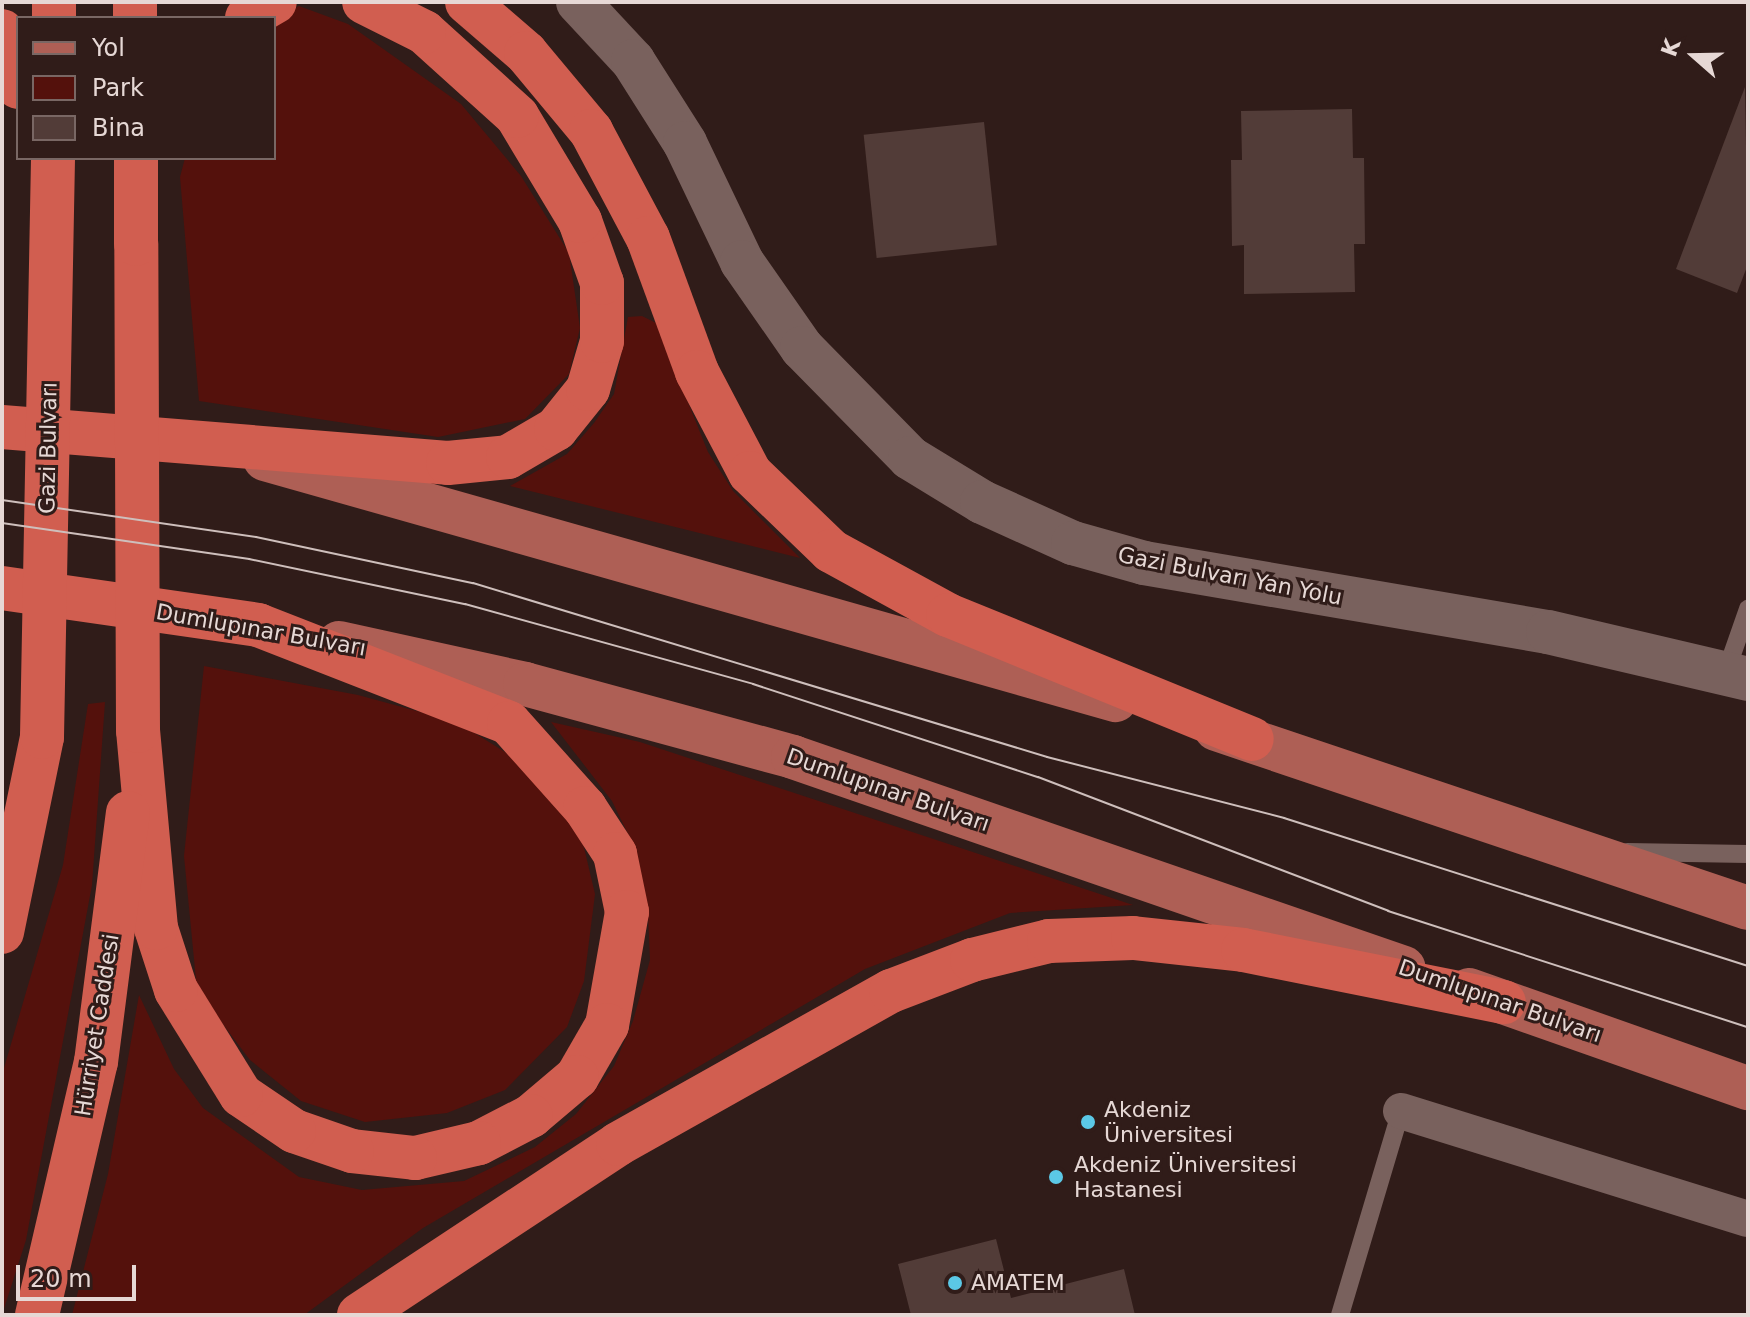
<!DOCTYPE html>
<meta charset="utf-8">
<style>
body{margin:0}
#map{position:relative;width:1750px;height:1317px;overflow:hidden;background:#301c19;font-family:"DejaVu Sans",sans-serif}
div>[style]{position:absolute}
.green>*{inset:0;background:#54110c}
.building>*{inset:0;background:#523c38;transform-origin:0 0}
.lane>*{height:18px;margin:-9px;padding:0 9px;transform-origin:9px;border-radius:9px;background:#79615d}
.street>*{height:36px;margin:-18px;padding:0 18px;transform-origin:18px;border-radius:18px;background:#79615d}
.secondary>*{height:44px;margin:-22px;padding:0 22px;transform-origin:22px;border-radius:22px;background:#79615d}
.primary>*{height:44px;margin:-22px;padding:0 22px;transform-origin:22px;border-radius:22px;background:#ae5f55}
.highway>*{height:44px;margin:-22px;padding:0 22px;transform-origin:22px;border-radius:22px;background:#d15e50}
.tram>*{height:2px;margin:-1px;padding:0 1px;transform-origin:1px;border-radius:1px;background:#cebfbc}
.dots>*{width:22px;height:22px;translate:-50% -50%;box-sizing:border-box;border:4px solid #301c19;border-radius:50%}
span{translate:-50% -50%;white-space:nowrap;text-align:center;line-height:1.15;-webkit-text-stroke:6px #301c19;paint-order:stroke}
.street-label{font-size:22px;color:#e6d8d5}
.poi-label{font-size:22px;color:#e6d8d5}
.left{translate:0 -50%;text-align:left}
.frame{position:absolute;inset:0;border:4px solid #e6d8d5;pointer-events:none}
.legend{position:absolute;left:16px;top:16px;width:260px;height:144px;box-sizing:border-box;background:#301c19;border:2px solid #796764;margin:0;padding:10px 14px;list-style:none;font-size:24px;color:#e6d8d5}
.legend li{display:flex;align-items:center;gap:16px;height:40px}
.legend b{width:40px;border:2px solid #796764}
.north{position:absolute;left:1654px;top:16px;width:80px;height:80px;-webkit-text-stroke:6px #301c19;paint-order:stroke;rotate:290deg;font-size:22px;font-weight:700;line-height:32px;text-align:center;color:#e6d8d5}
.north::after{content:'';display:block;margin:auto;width:28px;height:36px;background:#e6d8d5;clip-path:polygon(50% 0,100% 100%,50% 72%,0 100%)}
.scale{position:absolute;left:16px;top:1265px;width:120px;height:36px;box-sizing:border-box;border:4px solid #e6d8d5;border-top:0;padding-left:10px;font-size:24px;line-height:28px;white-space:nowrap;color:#e6d8d5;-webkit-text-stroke:6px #301c19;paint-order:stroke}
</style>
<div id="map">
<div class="green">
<i style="clip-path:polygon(299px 6px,348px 24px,461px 104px,521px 176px,569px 253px,580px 328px,569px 374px,525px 419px,438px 437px,199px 401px,180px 177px,185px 158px,274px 158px,274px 19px)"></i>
<i style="clip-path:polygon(642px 316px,656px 323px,708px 452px,733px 491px,800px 558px,510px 486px,567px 454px,594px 423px,614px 394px,628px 317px)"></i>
<i style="clip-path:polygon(204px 666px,358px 695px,457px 722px,527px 766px,577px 818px,595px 894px,584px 981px,567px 1027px,505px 1090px,447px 1113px,365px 1122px,301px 1101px,250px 1060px,197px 990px,184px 856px)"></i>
<i style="clip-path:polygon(105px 702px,92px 885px,26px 1240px,2px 1315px,2px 1075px,63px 865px,88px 704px)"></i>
<i style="clip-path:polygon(551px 722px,640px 742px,1133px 905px,1010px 913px,865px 969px,423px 1228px,304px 1315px,72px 1315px,108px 1174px,139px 995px,174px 1069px,203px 1108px,299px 1177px,362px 1190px,464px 1181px,535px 1147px,576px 1114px,614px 1066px,633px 1021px,650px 960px,648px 915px,629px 836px,612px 801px)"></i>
</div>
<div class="building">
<i style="clip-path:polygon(1745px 87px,1748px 264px,1737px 293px,1676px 269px)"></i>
<i style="clip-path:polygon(1352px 109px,1353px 158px,1364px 158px,1365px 244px,1354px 244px,1355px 292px,1244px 294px,1244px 245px,1232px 246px,1231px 160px,1242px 160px,1241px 111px)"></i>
<i style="left:984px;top:122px;width:124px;height:121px;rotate:84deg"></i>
<i style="clip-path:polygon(996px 1239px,1011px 1298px,1124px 1269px,1135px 1315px,911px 1315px,898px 1264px)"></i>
</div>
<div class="lane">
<i style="left:1727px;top:669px;width:64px;rotate:-70.7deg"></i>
<i style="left:1627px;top:852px;width:121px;rotate:0.9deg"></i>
<i style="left:1340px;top:1315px;width:213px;rotate:-73.4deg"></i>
</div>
<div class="street">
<i style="left:1401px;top:1111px;width:363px;rotate:17.3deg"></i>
</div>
<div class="secondary">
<i style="left:578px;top:2px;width:81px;rotate:47deg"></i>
<i style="left:633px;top:61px;width:97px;rotate:57.6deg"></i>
<i style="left:685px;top:143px;width:132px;rotate:64.4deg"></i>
<i style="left:742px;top:262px;width:105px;rotate:55.1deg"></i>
<i style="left:802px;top:348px;width:154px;rotate:45.5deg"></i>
<i style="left:910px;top:458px;width:84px;rotate:31.4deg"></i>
<i style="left:982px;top:502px;width:100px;rotate:24.3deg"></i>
<i style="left:1073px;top:543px;width:74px;rotate:15.7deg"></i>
<i style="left:1144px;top:563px;width:410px;rotate:9.7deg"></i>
<i style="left:1548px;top:632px;width:205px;rotate:13.2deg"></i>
</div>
<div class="primary">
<i style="left:265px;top:459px;width:884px;rotate:15.83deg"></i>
<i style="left:339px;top:643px;width:190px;rotate:12.4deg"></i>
<i style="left:525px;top:684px;width:278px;rotate:15.2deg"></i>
<i style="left:793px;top:757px;width:646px;rotate:19.05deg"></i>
<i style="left:1216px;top:729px;width:561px;rotate:18.6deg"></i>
<i style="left:1469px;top:990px;width:296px;rotate:19.4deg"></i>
</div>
<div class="highway">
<i style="left:135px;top:2px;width:16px;rotate:90deg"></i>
<i style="left:467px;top:2px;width:78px;rotate:40.8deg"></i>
<i style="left:526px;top:53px;width:102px;rotate:50.2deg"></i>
<i style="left:591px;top:131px;width:121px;rotate:62deg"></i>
<i style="left:648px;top:238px;width:143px;rotate:69.9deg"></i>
<i style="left:697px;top:372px;width:114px;rotate:62.3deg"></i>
<i style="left:750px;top:473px;width:112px;rotate:43.9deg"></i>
<i style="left:831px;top:551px;width:133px;rotate:28.7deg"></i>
<i style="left:948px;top:615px;width:328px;rotate:22.2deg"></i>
<i style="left:54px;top:18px;width:16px;rotate:-90deg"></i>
<i style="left:247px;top:18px;width:32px;rotate:-30deg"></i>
<i style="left:2px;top:31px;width:58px;rotate:74.1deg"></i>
<i style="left:2px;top:427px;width:447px;rotate:4.6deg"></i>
<i style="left:448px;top:463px;width:60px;rotate:-5.7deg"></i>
<i style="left:508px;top:457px;width:56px;rotate:-30.3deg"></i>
<i style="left:556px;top:429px;width:51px;rotate:-51.3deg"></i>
<i style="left:588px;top:389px;width:50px;rotate:-73.7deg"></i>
<i style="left:602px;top:341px;width:58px;rotate:-90deg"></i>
<i style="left:602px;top:283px;width:66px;rotate:-109.5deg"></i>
<i style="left:580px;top:221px;width:122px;rotate:-121deg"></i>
<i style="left:517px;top:116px;width:125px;rotate:-137.9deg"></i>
<i style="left:424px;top:32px;width:67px;rotate:-153.4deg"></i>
<i style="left:2px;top:588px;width:259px;rotate:8.2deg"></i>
<i style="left:258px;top:625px;width:269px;rotate:21.3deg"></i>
<i style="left:509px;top:723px;width:114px;rotate:48.2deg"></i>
<i style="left:585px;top:808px;width:55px;rotate:56.9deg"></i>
<i style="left:615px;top:854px;width:59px;rotate:78.3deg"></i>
<i style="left:627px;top:912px;width:115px;rotate:100deg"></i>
<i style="left:607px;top:1025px;width:60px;rotate:120deg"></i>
<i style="left:577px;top:1077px;width:60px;rotate:139.7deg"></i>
<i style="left:531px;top:1116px;width:59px;rotate:152.6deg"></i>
<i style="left:479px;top:1143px;width:66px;rotate:166.8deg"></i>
<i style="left:415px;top:1158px;width:63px;rotate:-173.7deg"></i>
<i style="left:352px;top:1151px;width:61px;rotate:-161deg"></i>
<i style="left:294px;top:1131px;width:64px;rotate:-145.8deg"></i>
<i style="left:241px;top:1095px;width:123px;rotate:-121.8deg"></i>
<i style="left:176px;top:990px;width:65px;rotate:-107.9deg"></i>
<i style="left:156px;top:928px;width:198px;rotate:-95.2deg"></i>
<i style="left:138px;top:731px;width:487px;rotate:-90.2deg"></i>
<i style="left:136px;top:244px;width:86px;rotate:-90deg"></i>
<i style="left:2px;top:932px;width:199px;rotate:-78.4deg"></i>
<i style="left:42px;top:737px;width:579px;rotate:-88.91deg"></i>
<i style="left:37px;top:1315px;width:260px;rotate:-76.9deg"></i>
<i style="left:96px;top:1062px;width:251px;rotate:-82.7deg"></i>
<i style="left:359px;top:1315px;width:310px;rotate:-33.4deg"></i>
<i style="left:618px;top:1144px;width:313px;rotate:-29.3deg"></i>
<i style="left:891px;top:991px;width:87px;rotate:-20.9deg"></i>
<i style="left:972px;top:960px;width:79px;rotate:-13.9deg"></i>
<i style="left:1049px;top:941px;width:84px;rotate:-2deg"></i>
<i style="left:1133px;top:938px;width:111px;rotate:6.2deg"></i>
<i style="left:1243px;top:950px;width:266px;rotate:11.3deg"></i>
</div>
<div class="tram">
<i style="left:2px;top:500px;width:257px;rotate:8.3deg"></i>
<i style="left:256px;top:537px;width:222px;rotate:12deg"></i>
<i style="left:473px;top:583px;width:600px;rotate:16.86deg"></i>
<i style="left:1047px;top:757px;width:245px;rotate:14.4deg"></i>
<i style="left:1284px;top:818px;width:487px;rotate:17.7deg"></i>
<i style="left:2px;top:523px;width:250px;rotate:8.3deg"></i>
<i style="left:249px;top:559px;width:221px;rotate:11.8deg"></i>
<i style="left:465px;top:604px;width:299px;rotate:15.5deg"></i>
<i style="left:753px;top:684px;width:300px;rotate:18.1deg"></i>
<i style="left:1038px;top:777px;width:375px;rotate:20.9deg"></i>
<i style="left:1388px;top:911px;width:378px;rotate:17.9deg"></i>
</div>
<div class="dots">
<i style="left:1088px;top:1122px;background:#5bc8e6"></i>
<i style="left:1056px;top:1177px;background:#5bc8e6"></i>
<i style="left:955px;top:1283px;background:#5bc8e6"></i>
</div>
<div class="street-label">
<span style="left:48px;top:448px;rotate:-89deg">Gazi Bulvarı</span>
<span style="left:1230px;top:576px;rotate:11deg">Gazi Bulvarı Yan Yolu</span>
<span style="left:261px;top:630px;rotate:10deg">Dumlupınar Bulvarı</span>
<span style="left:888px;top:790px;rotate:19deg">Dumlupınar Bulvarı</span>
<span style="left:1500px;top:1001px;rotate:19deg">Dumlupınar Bulvarı</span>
<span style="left:97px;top:1025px;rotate:-81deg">Hürriyet Caddesi</span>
</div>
<div class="poi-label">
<span class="left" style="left:1104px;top:1122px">Akdeniz<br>Üniversitesi</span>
<span class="left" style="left:1074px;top:1177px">Akdeniz Üniversitesi<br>Hastanesi</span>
<span class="left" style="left:971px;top:1283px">AMATEM</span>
</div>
<div class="frame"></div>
<ul class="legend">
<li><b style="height:10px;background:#ae5f55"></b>Yol</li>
<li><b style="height:22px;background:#54110c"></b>Park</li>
<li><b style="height:22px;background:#523c38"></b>Bina</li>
</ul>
<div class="north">K</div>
<div class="scale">20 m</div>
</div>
